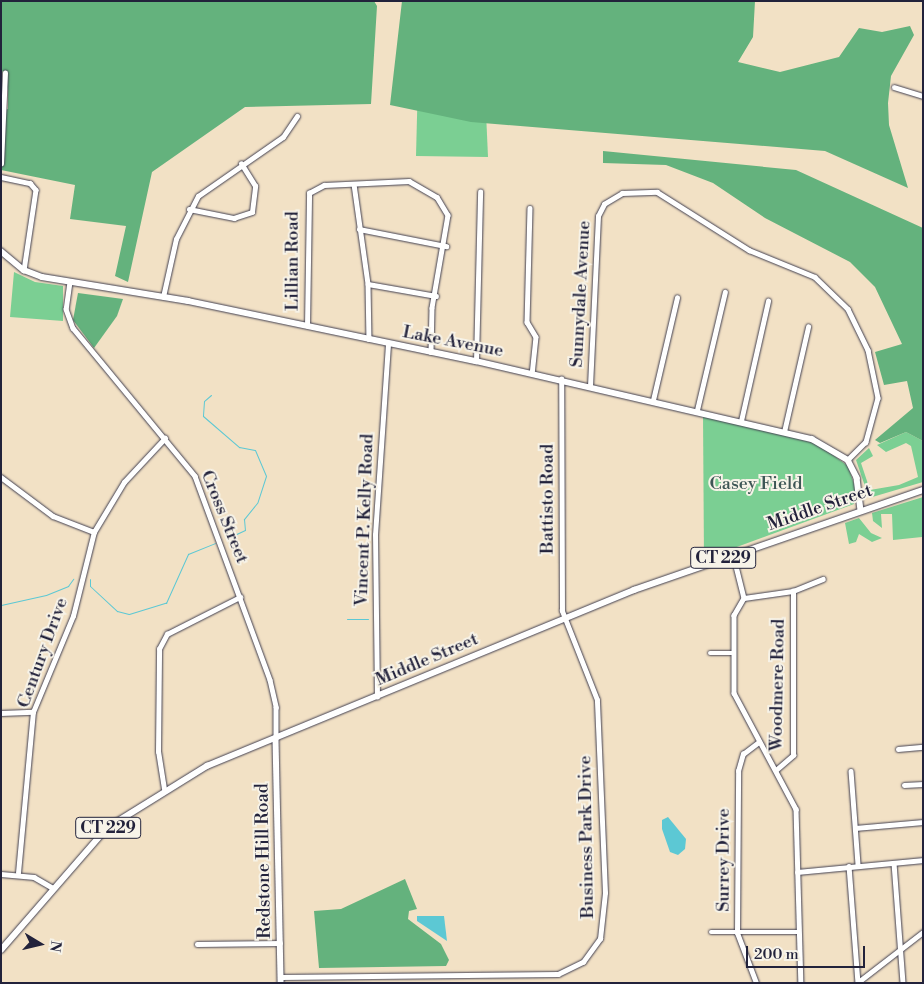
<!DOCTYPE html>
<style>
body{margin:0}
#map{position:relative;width:924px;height:984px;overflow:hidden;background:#f2e1c5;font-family:"Libre Bodoni",serif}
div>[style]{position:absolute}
.green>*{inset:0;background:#7bcf93}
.forest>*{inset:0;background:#64b27d}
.water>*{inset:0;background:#5cc8d4}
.stream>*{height:1px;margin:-0.5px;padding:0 0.5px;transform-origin:0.5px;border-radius:0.5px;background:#5cc8d4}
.roads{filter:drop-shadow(0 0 1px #413f50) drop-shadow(0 0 1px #413f50)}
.minor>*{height:4.5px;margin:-2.25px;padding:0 2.25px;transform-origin:2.25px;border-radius:2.25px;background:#fff}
.major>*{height:5.5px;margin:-2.75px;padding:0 2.75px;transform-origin:2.75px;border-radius:2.75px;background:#fff}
span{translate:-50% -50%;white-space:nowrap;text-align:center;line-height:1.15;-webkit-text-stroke:4px #f7f3e8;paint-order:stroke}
.shield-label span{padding:1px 4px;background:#f7f3e8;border:1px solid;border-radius:4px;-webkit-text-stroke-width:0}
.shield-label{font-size:16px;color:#22223b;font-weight:700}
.street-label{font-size:18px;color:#22223b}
.park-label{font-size:18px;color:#3d5655}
.frame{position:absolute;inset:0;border:2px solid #22223b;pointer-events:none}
.north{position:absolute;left:15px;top:919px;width:50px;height:50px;-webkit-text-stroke:4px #f7f3e8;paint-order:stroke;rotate:99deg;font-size:14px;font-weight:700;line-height:20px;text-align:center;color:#22223b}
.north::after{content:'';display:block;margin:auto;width:18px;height:22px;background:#22223b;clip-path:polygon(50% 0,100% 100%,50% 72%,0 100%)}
.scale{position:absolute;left:746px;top:946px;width:119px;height:22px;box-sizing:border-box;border:2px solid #22223b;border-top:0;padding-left:6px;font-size:15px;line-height:18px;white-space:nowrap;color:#22223b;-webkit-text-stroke:4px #f7f3e8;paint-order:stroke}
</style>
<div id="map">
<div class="green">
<i style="clip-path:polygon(420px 1px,481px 1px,488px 157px,416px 156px)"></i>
<i style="clip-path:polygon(14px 272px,35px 282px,63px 286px,63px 321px,10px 317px)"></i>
<i style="clip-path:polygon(703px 415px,818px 444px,848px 466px,855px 487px,854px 504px,704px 559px)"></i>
<i style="clip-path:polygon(906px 432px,923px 441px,923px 482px,869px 498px,856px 460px,869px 448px,873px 456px,861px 463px,870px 490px,899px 485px,918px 477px,911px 446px,906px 443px,886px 452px,877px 445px)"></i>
<i style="clip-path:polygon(923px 497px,922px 537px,893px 540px,892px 514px,881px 514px,882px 528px,873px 521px,872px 513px)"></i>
<i style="clip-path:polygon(859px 518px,871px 533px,882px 538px,872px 542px,859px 534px,856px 542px,849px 544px,845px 523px)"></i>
</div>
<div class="forest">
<i style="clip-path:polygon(1px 1px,374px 1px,377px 6px,371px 104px,245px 107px,152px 172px,128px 282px,115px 276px,126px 226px,70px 219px,75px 185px,1px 170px,1px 111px,8px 109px,8px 90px,1px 67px)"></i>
<i style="clip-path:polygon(402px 1px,755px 1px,753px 37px,738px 62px,780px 72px,839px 57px,859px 28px,882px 32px,910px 26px,914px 35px,891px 76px,888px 103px,889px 125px,908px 188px,825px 151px,471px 122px,390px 105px)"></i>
<i style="clip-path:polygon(603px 151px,796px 170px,923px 228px,923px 441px,906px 432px,880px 443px,875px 440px,913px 408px,907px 381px,884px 385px,875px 352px,902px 344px,875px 287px,850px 262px,765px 218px,713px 183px,666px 165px,603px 163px)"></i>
<i style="clip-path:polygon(78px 293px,123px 299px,117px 316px,94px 348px,73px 320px)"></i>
<i style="clip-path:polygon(405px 879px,417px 909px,409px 911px,408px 919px,441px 944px,449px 960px,446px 966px,319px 968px,314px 911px,341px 909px)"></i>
</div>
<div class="water">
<i style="clip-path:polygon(668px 817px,686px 839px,685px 849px,678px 855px,670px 852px,662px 829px,662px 820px)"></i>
<i style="clip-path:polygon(417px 916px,444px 916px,447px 941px,417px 921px)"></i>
</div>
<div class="stream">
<i style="left:211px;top:395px;width:9px;rotate:139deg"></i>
<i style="left:204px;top:401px;width:15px;rotate:94deg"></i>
<i style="left:203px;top:416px;width:48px;rotate:40.7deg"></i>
<i style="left:239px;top:447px;width:16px;rotate:11deg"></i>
<i style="left:255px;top:450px;width:28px;rotate:67deg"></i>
<i style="left:266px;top:476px;width:28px;rotate:108deg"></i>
<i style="left:257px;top:503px;width:21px;rotate:129deg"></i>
<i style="left:244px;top:519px;width:11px;rotate:85deg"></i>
<i style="left:245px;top:530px;width:19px;rotate:155deg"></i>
<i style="left:90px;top:579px;width:7px;rotate:90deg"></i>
<i style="left:90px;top:586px;width:37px;rotate:43deg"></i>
<i style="left:117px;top:611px;width:12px;rotate:14deg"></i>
<i style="left:129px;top:614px;width:39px;rotate:-17deg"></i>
<i style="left:166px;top:603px;width:54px;rotate:-65.8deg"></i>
<i style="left:188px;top:554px;width:29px;rotate:-22deg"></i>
<i style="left:1px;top:605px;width:46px;rotate:-12.5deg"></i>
<i style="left:46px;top:595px;width:24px;rotate:-22deg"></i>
<i style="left:68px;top:586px;width:9px;rotate:-54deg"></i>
<i style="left:347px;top:619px;width:21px"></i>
</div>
<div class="roads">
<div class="minor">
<i style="left:894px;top:87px;width:30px;rotate:17deg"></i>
<i style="left:1px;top:164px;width:91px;rotate:-87.5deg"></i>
<i style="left:1px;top:177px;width:30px;rotate:12deg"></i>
<i style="left:30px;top:183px;width:9px;rotate:49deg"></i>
<i style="left:36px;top:190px;width:81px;rotate:98.5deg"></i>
<i style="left:354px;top:184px;width:101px;rotate:82deg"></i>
<i style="left:368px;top:284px;width:55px;rotate:89deg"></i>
<i style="left:530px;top:208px;width:114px;rotate:91.5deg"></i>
<i style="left:527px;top:322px;width:17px;rotate:59deg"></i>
<i style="left:536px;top:337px;width:36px;rotate:96deg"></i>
<i style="left:189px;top:209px;width:46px;rotate:11.3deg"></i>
<i style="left:234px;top:218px;width:19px;rotate:-18deg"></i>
<i style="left:252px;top:212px;width:26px;rotate:-83deg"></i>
<i style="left:255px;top:186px;width:26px;rotate:-122deg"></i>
<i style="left:359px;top:229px;width:89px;rotate:11.1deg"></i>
<i style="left:70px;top:282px;width:27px;rotate:98deg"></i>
<i style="left:66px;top:309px;width:20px;rotate:70deg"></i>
<i style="left:73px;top:328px;width:192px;rotate:50.5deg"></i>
<i style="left:195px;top:476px;width:217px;rotate:69.8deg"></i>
<i style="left:270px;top:680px;width:28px;rotate:77deg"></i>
<i style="left:276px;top:707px;width:31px;rotate:90deg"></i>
<i style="left:368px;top:284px;width:69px;rotate:10deg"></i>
<i style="left:163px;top:297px;width:59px;rotate:-77.4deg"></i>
<i style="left:176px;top:239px;width:48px;rotate:-62.9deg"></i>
<i style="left:198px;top:196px;width:103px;rotate:-34.8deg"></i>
<i style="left:283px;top:137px;width:25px;rotate:-56deg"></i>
<i style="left:307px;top:326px;width:133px;rotate:-89.1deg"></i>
<i style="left:309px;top:193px;width:17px;rotate:-28deg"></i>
<i style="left:324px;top:185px;width:85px;rotate:-2.7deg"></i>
<i style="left:409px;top:181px;width:32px;rotate:30deg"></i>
<i style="left:437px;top:197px;width:21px;rotate:59deg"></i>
<i style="left:448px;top:215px;width:94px;rotate:99.8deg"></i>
<i style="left:432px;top:308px;width:44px;rotate:91.3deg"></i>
<i style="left:476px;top:361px;width:169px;rotate:-88.6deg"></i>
<i style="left:590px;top:386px;width:170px;rotate:-87.3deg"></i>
<i style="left:598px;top:216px;width:13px;rotate:-63deg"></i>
<i style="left:604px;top:204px;width:21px;rotate:-31deg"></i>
<i style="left:622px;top:193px;width:35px;rotate:-2deg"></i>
<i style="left:657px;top:192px;width:109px;rotate:32.2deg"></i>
<i style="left:749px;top:250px;width:71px;rotate:22.2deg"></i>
<i style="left:815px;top:277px;width:46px;rotate:44.1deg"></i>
<i style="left:848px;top:309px;width:46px;rotate:64deg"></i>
<i style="left:868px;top:350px;width:49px;rotate:78.2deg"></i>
<i style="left:878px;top:398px;width:46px;rotate:105.3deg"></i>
<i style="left:866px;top:442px;width:25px;rotate:135deg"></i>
<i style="left:653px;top:400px;width:105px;rotate:-76.8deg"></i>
<i style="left:697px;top:410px;width:121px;rotate:-76.7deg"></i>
<i style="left:741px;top:421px;width:123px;rotate:-77.3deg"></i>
<i style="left:784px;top:432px;width:108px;rotate:-77.1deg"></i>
<i style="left:1px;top:477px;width:65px;rotate:36.9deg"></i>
<i style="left:53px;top:516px;width:44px;rotate:21.3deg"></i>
<i style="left:733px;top:554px;width:45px;rotate:76deg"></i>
<i style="left:744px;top:598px;width:20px;rotate:120deg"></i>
<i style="left:734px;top:615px;width:78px;rotate:90deg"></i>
<i style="left:734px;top:693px;width:132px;rotate:61.9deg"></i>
<i style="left:796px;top:809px;width:174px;rotate:88.4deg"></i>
<i style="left:744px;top:598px;width:49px;rotate:-8.1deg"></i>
<i style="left:793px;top:591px;width:32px;rotate:-22deg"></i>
<i style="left:710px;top:653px;width:24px"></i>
<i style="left:377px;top:697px;width:162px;rotate:-90.7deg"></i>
<i style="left:375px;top:535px;width:191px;rotate:-86.1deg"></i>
<i style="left:1px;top:713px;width:32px;rotate:-2deg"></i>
<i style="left:898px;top:749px;width:25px;rotate:-5deg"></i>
<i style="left:776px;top:770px;width:23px;rotate:-41deg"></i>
<i style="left:793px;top:755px;width:164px;rotate:-90deg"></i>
<i style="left:851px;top:771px;width:94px;rotate:85.7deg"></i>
<i style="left:904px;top:785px;width:19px;rotate:-3deg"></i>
<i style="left:164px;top:789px;width:37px;rotate:-99deg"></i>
<i style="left:158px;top:752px;width:103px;rotate:-89.4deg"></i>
<i style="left:159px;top:649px;width:17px;rotate:-62deg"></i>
<i style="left:167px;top:634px;width:82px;rotate:-26.9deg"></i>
<i style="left:855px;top:828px;width:68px;rotate:-5deg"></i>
<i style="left:894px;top:863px;width:120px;rotate:85.7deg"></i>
<i style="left:849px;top:866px;width:117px;rotate:85.6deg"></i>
<i style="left:797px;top:872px;width:127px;rotate:-5.4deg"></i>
<i style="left:18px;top:873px;width:162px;rotate:-84.7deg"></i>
<i style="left:33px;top:712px;width:104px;rotate:-67.4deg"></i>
<i style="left:73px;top:616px;width:87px;rotate:-76deg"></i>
<i style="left:94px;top:532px;width:58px;rotate:-59deg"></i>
<i style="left:124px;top:482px;width:60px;rotate:-47deg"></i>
<i style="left:1px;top:874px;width:33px;rotate:5deg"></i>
<i style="left:34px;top:877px;width:22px;rotate:30deg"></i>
<i style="left:711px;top:932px;width:86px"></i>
<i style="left:197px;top:944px;width:83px;rotate:-0.7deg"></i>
<i style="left:281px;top:977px;width:277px;rotate:-0.6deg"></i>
<i style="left:558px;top:974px;width:28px;rotate:-26deg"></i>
<i style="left:583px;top:962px;width:29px;rotate:-54deg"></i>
<i style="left:600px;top:939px;width:46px;rotate:-83.8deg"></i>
<i style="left:605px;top:893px;width:193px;rotate:-92.4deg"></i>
<i style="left:597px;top:700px;width:96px;rotate:-111.5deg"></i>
<i style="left:562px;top:611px;width:232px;rotate:-90.2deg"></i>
<i style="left:756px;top:983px;width:53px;rotate:-110.8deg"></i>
<i style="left:737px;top:933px;width:162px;rotate:-89.6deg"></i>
<i style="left:738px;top:771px;width:18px;rotate:-74deg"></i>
<i style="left:743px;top:754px;width:20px;rotate:-37deg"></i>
<i style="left:857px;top:983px;width:83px;rotate:-37.7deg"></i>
</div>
<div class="major">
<i style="left:1px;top:251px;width:30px;rotate:40deg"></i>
<i style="left:24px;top:270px;width:19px;rotate:21deg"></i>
<i style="left:42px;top:277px;width:148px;rotate:9.3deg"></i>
<i style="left:188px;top:301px;width:294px;rotate:11.8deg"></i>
<i style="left:476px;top:361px;width:345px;rotate:13.1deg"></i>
<i style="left:812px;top:439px;width:42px;rotate:30.3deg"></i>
<i style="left:848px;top:460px;width:20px;rotate:63deg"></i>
<i style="left:857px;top:478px;width:31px;rotate:83deg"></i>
<i style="left:276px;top:739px;width:244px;rotate:88.8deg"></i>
<i style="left:1px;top:950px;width:162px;rotate:-49deg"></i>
<i style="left:107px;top:828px;width:118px;rotate:-31.8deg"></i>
<i style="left:207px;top:766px;width:462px;rotate:-22.4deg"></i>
<i style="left:634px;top:590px;width:306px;rotate:-19.1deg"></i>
</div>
</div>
<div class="shield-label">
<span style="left:723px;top:558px">CT 229</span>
<span style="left:108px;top:828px">CT 229</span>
</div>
<div class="street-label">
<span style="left:293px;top:261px;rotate:-90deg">Lillian Road</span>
<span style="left:581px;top:294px;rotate:-87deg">Sunnydale Avenue</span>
<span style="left:453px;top:342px;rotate:11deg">Lake Avenue</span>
<span style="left:548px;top:499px;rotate:-90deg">Battisto Road</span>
<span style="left:820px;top:508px;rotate:-19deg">Middle Street</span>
<span style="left:224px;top:517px;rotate:68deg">Cross Street</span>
<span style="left:365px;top:520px;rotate:-88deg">Vincent P. Kelly Road</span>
<span style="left:43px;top:653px;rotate:-70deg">Century Drive</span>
<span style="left:427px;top:660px;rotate:-23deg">Middle Street</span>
<span style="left:778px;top:685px;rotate:-89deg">Woodmere Road</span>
<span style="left:587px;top:837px;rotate:-91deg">Business Park Drive</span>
<span style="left:724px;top:860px;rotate:-90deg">Surrey Drive</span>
<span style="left:264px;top:861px;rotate:-91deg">Redstone Hill Road</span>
</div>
<div class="park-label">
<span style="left:756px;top:484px">Casey Field</span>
</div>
<div class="frame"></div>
<div class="north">N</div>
<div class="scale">200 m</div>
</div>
